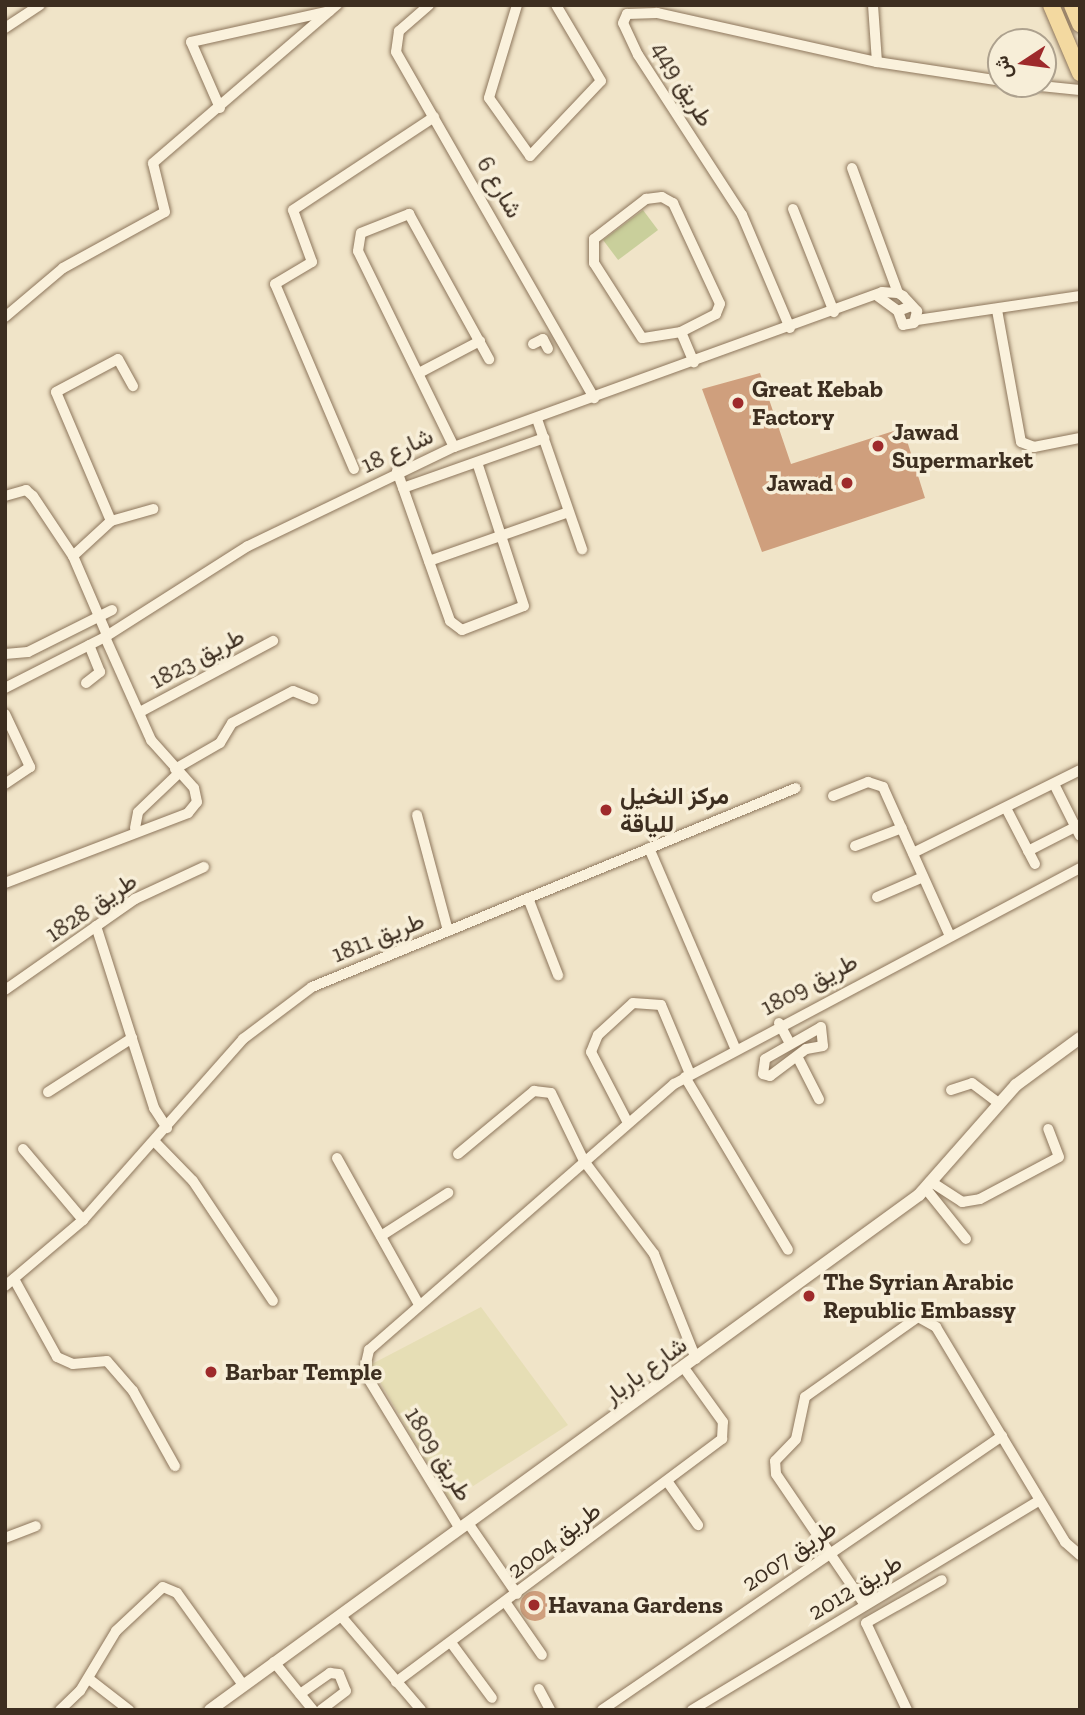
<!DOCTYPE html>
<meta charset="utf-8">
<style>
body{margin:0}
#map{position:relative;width:1085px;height:1715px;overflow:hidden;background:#f0e4c8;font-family:"Zilla Slab",Vazirmatn,serif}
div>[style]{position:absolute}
.farmland>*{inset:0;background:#e6deb5}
.green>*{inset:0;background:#c9cf9b;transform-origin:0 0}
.building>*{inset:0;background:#cf9f7d}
.round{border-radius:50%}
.roads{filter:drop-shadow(0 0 2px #8d765c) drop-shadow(0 0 2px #8d765c)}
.minor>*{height:10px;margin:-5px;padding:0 5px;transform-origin:5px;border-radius:5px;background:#faf1dc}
.tertiary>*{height:12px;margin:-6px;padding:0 6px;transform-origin:6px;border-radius:6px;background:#faf1dc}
.primary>*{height:16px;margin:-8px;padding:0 8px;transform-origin:8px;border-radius:8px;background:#f3d9a0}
.dots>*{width:19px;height:19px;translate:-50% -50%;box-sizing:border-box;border:4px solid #f7eed8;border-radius:50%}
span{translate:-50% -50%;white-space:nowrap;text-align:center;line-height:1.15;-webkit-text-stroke:7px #f7eed8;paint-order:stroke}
.street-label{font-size:24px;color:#3d2e20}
.poi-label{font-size:24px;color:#3d2e20;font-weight:700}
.left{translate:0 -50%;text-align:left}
.right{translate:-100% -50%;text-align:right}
.frame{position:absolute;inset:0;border:7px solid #3d2e20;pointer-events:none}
.north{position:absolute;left:987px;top:28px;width:70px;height:70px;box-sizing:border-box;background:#f7eed8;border:2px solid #ada18e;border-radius:50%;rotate:257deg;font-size:19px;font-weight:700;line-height:28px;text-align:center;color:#3d2e20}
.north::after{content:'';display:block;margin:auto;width:24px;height:32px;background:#9e2a2b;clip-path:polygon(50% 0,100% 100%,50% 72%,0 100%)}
</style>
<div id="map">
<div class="farmland">
<i style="clip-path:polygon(481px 1307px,568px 1425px,450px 1501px,370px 1365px)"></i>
</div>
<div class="green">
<i style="left:643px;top:210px;width:25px;height:50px;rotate:53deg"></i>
</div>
<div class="building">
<i style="clip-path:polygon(760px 373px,791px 464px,903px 428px,925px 498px,762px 552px,702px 389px)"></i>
<i class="round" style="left:520px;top:1591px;width:30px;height:30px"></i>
</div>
<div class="roads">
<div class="minor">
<i style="left:429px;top:5px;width:40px;rotate:139deg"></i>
<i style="left:399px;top:31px;width:21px;rotate:98deg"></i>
<i style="left:396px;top:52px;width:399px;rotate:60.2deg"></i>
<i style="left:517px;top:5px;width:97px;rotate:106.8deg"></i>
<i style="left:489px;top:98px;width:71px;rotate:54.7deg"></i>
<i style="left:530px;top:156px;width:103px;rotate:-46.6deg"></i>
<i style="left:601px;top:81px;width:88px;rotate:-120.6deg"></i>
<i style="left:873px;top:5px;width:57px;rotate:86deg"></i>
<i style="left:5px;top:28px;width:42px;rotate:-33.3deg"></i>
<i style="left:1021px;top:84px;width:59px;rotate:5.8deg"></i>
<i style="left:220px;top:108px;width:72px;rotate:-113.7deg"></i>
<i style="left:191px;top:42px;width:142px;rotate:-12.6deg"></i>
<i style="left:852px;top:168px;width:133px;rotate:69.8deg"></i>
<i style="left:662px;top:197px;width:13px;rotate:29deg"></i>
<i style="left:673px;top:203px;width:111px;rotate:65deg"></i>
<i style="left:720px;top:304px;width:11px;rotate:112deg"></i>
<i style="left:716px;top:314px;width:39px;rotate:153deg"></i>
<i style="left:681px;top:332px;width:39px;rotate:171deg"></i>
<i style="left:642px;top:338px;width:89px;rotate:-122.6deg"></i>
<i style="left:594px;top:263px;width:24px;rotate:-90deg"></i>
<i style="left:594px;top:239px;width:66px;rotate:-37.6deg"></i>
<i style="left:646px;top:199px;width:16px;rotate:-7deg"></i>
<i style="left:793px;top:209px;width:111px;rotate:68.3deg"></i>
<i style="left:876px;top:295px;width:27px;rotate:36deg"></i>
<i style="left:997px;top:310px;width:134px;rotate:79.7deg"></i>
<i style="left:1021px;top:442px;width:14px;rotate:21deg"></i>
<i style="left:1034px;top:447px;width:47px;rotate:-11.1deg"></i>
<i style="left:5px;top:317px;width:76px;rotate:-40.2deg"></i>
<i style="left:63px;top:268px;width:116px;rotate:-28.8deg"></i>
<i style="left:165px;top:212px;width:50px;rotate:-103.8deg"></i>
<i style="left:153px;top:163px;width:243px;rotate:-40.7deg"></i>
<i style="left:917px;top:320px;width:165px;rotate:-8.4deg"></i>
<i style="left:790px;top:328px;width:123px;rotate:-113deg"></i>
<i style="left:742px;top:215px;width:191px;rotate:-123deg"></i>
<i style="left:638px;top:55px;width:35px;rotate:-115deg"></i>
<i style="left:623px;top:23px;width:10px;rotate:-66deg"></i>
<i style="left:627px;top:14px;width:30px;rotate:-2deg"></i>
<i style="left:657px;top:13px;width:225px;rotate:12.6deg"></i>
<i style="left:877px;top:62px;width:125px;rotate:8.7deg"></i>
<i style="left:681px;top:332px;width:33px;rotate:67deg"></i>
<i style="left:533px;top:344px;width:11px;rotate:-27deg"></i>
<i style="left:543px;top:339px;width:11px;rotate:63deg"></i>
<i style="left:419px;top:373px;width:69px;rotate:-27.7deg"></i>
<i style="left:537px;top:419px;width:138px;rotate:70.9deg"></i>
<i style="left:454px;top:447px;width:218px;rotate:-116.1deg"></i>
<i style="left:358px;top:251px;width:18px;rotate:-81deg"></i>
<i style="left:361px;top:233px;width:52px;rotate:-21.6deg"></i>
<i style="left:409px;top:214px;width:166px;rotate:61.1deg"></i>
<i style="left:354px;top:469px;width:201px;rotate:-113.1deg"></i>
<i style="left:275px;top:284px;width:43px;rotate:-30.7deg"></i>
<i style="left:312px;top:262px;width:55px;rotate:-110.1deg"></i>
<i style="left:293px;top:210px;width:169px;rotate:-33.4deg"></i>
<i style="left:397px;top:471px;width:159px;rotate:70.5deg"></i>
<i style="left:450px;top:621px;width:15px;rotate:37deg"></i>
<i style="left:462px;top:630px;width:66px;rotate:-21.2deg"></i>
<i style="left:524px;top:606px;width:151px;rotate:-108.1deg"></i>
<i style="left:403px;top:488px;width:150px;rotate:-19.5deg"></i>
<i style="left:5px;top:496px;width:22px;rotate:-16deg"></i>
<i style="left:26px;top:490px;width:9px;rotate:41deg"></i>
<i style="left:33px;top:496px;width:72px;rotate:56.3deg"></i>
<i style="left:73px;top:556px;width:86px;rotate:66.7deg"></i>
<i style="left:111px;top:521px;width:140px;rotate:-113.1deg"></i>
<i style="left:56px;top:392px;width:70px;rotate:-28deg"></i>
<i style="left:118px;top:359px;width:31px;rotate:61deg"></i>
<i style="left:73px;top:556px;width:52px;rotate:-42.6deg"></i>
<i style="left:111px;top:521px;width:44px;rotate:-15.9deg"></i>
<i style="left:429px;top:561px;width:148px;rotate:-19.3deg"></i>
<i style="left:5px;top:654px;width:23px;rotate:-5deg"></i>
<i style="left:28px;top:652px;width:94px;rotate:-26.6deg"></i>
<i style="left:86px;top:683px;width:18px;rotate:-38deg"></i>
<i style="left:100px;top:672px;width:29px;rotate:-112deg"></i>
<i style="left:5px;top:688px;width:112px;rotate:-27deg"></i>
<i style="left:105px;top:637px;width:169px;rotate:-32.5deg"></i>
<i style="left:248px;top:546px;width:229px;rotate:-25.7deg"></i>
<i style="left:454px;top:447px;width:455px;rotate:-19.9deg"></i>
<i style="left:882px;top:292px;width:16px;rotate:4deg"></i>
<i style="left:898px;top:293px;width:6px;rotate:31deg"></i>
<i style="left:903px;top:296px;width:21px;rotate:47deg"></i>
<i style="left:917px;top:311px;width:12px;rotate:104deg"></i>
<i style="left:914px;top:323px;width:11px;rotate:170deg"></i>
<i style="left:903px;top:325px;width:15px;rotate:-110deg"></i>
<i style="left:898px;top:311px;width:14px;rotate:-21deg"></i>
<i style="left:140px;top:712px;width:151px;rotate:-28.1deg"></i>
<i style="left:5px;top:714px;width:59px;rotate:64.7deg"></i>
<i style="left:30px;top:767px;width:30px;rotate:146deg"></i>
<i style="left:175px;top:769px;width:52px;rotate:-30deg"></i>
<i style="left:220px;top:743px;width:23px;rotate:-59deg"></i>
<i style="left:232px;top:723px;width:69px;rotate:-27.7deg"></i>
<i style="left:293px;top:691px;width:22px;rotate:22deg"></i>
<i style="left:1054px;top:784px;width:58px;rotate:63.4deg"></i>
<i style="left:833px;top:796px;width:38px;rotate:-22deg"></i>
<i style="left:868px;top:782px;width:16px;rotate:18deg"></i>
<i style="left:883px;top:787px;width:161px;rotate:65.8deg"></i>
<i style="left:1006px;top:808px;width:63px;rotate:62.6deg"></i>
<i style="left:417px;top:815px;width:120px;rotate:75deg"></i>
<i style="left:135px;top:828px;width:16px;rotate:-79deg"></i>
<i style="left:138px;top:812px;width:57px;rotate:-43.6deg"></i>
<i style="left:855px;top:846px;width:50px;rotate:-21deg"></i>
<i style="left:649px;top:848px;width:218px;rotate:66.7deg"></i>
<i style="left:1028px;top:851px;width:57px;rotate:-27deg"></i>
<i style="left:913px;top:853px;width:186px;rotate:-26.4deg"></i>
<i style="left:5px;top:883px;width:196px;rotate:-20.9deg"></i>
<i style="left:188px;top:813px;width:14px;rotate:-51deg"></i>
<i style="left:197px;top:802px;width:14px;rotate:-102deg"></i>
<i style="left:194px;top:788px;width:64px;rotate:-131.9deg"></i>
<i style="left:151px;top:740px;width:113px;rotate:-114.1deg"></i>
<i style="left:877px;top:897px;width:50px;rotate:-23.5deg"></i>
<i style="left:528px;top:898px;width:83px;rotate:68.7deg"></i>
<i style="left:96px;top:926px;width:191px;rotate:72.3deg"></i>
<i style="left:154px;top:1108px;width:24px;rotate:57deg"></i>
<i style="left:5px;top:990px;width:159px;rotate:-35deg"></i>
<i style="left:135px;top:899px;width:76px;rotate:-24.9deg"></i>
<i style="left:779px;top:1023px;width:24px;rotate:62deg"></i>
<i style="left:821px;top:1027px;width:19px;rotate:84deg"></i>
<i style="left:823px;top:1046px;width:17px;rotate:170deg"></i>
<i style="left:806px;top:1049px;width:45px;rotate:143.1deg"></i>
<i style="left:770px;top:1076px;width:7px;rotate:-164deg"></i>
<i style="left:763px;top:1074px;width:15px;rotate:-82deg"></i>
<i style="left:765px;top:1059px;width:64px;rotate:-29.7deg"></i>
<i style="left:799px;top:1060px;width:44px;rotate:62.9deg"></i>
<i style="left:685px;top:1077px;width:201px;rotate:59.2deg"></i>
<i style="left:951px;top:1090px;width:22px;rotate:-18deg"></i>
<i style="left:972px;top:1083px;width:34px;rotate:37deg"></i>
<i style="left:48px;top:1092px;width:100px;rotate:-32.7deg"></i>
<i style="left:628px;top:1123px;width:80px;rotate:-117.5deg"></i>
<i style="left:591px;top:1052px;width:18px;rotate:-68deg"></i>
<i style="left:598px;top:1035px;width:47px;rotate:-42.4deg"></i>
<i style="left:633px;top:1003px;width:28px;rotate:4deg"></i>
<i style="left:661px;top:1005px;width:75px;rotate:67.2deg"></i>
<i style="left:155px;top:1142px;width:54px;rotate:45.7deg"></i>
<i style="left:193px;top:1181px;width:144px;rotate:56.3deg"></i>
<i style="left:23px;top:1149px;width:93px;rotate:49.8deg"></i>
<i style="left:458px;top:1154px;width:99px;rotate:-39.7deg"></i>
<i style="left:534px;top:1091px;width:17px;rotate:7deg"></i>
<i style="left:551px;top:1093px;width:76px;rotate:64.1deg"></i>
<i style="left:584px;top:1161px;width:116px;rotate:53deg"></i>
<i style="left:654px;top:1254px;width:113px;rotate:68.2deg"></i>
<i style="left:337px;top:1158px;width:168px;rotate:60.8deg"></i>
<i style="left:933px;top:1183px;width:35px;rotate:33deg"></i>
<i style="left:962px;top:1202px;width:18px;rotate:-9deg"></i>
<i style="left:980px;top:1199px;width:89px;rotate:-28deg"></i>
<i style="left:1059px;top:1157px;width:30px;rotate:-111deg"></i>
<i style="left:926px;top:1189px;width:64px;rotate:51.3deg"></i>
<i style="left:381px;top:1236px;width:80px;rotate:-32.7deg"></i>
<i style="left:14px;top:1279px;width:89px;rotate:61.1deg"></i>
<i style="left:57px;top:1357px;width:17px;rotate:24deg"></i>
<i style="left:73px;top:1364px;width:34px;rotate:-5deg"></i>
<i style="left:107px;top:1361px;width:40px;rotate:49deg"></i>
<i style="left:133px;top:1391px;width:86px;rotate:60.8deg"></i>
<i style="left:5px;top:1286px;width:102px;rotate:-40.2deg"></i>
<i style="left:83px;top:1220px;width:242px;rotate:-48.5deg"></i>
<i style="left:243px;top:1039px;width:86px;rotate:-37deg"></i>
<i style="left:312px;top:987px;width:523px;rotate:-22.35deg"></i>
<i style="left:667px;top:1481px;width:54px;rotate:54.8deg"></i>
<i style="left:468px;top:1523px;width:86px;rotate:55.4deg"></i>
<i style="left:460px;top:1529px;width:184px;rotate:-121.4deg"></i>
<i style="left:364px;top:1372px;width:23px;rotate:-77deg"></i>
<i style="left:369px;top:1350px;width:405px;rotate:-41.1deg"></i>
<i style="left:674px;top:1084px;width:460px;rotate:-28deg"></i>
<i style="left:5px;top:1538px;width:33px;rotate:-21deg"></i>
<i style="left:506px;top:1603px;width:63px;rotate:55.3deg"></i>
<i style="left:865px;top:1605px;width:158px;rotate:-124.2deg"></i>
<i style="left:776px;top:1474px;width:13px;rotate:-94deg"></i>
<i style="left:775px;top:1461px;width:30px;rotate:-46deg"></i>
<i style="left:796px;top:1439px;width:43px;rotate:-77.9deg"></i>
<i style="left:805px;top:1397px;width:138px;rotate:-35.3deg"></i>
<i style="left:918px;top:1317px;width:21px;rotate:29deg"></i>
<i style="left:936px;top:1327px;width:251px;rotate:59deg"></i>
<i style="left:1065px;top:1542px;width:20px;rotate:41deg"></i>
<i style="left:340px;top:1615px;width:125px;rotate:49.5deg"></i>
<i style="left:452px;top:1644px;width:67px;rotate:53.5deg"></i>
<i style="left:274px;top:1662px;width:62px;rotate:50.9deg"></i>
<i style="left:89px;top:1679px;width:51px;rotate:37.8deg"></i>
<i style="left:396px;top:1682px;width:407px;rotate:-36.7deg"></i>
<i style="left:722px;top:1439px;width:17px;rotate:-87deg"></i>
<i style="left:723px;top:1422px;width:67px;rotate:-125.8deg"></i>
<i style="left:539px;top:1689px;width:24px;rotate:62deg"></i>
<i style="left:300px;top:1694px;width:37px;rotate:-35deg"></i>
<i style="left:330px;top:1673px;width:9px;rotate:6deg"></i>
<i style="left:339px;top:1674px;width:18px;rotate:68deg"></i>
<i style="left:346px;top:1691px;width:31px;rotate:143deg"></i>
<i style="left:60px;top:1710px;width:28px;rotate:-44deg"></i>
<i style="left:80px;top:1691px;width:70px;rotate:-59deg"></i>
<i style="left:116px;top:1631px;width:64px;rotate:-43.1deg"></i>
<i style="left:163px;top:1587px;width:15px;rotate:23deg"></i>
<i style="left:177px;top:1593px;width:113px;rotate:54.3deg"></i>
<i style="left:602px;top:1710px;width:485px;rotate:-34.4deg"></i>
<i style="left:692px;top:1710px;width:406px;rotate:-31.1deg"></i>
<i style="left:907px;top:1710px;width:96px;rotate:-115.2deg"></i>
<i style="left:866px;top:1623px;width:87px;rotate:-29.5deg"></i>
</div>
<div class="tertiary">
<i style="left:210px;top:1710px;width:876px;rotate:-35.99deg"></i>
<i style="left:919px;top:1195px;width:147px;rotate:-48.6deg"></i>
<i style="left:1016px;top:1085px;width:79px;rotate:-36.3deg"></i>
</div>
<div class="primary">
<i style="left:1051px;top:5px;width:74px;rotate:66.9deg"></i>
<i style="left:1072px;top:5px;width:21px;rotate:67deg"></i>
</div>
</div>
<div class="dots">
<i style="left:738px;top:403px;background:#9e2a2b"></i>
<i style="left:878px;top:446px;background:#9e2a2b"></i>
<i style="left:847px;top:483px;background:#9e2a2b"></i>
<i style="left:606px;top:810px;background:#9e2a2b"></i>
<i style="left:809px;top:1296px;background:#9e2a2b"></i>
<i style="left:211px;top:1372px;background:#9e2a2b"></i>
<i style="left:534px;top:1605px;background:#9e2a2b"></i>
</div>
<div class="street-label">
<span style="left:683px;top:84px;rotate:58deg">طريق 449</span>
<span style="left:500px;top:187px;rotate:60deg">شارع 6</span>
<span style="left:397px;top:450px;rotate:-25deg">شارع 18</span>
<span style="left:197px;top:658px;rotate:-28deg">طريق 1823</span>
<span style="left:91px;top:907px;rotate:-34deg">طريق 1828</span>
<span style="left:378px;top:937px;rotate:-22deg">طريق 1811</span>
<span style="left:809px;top:984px;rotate:-28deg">طريق 1809</span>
<span style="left:645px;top:1370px;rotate:-36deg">شارع باربار</span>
<span style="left:439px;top:1454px;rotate:58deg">طريق 1809</span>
<span style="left:554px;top:1540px;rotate:-37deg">طريق 2004</span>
<span style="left:789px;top:1555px;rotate:-34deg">طريق 2007</span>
<span style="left:855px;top:1587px;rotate:-31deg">طريق 2012</span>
</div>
<div class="poi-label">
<span class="left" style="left:752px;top:403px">Great Kebab<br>Factory</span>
<span class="left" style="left:892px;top:446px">Jawad<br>Supermarket</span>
<span class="right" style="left:833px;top:483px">Jawad</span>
<span class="left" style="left:620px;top:810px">مركز النخيل<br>للياقة</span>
<span class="left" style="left:823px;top:1296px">The Syrian Arabic<br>Republic Embassy</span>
<span class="left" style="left:225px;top:1372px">Barbar Temple</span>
<span class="left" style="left:548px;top:1605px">Havana Gardens</span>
</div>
<div class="frame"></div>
<div class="north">ش</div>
</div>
